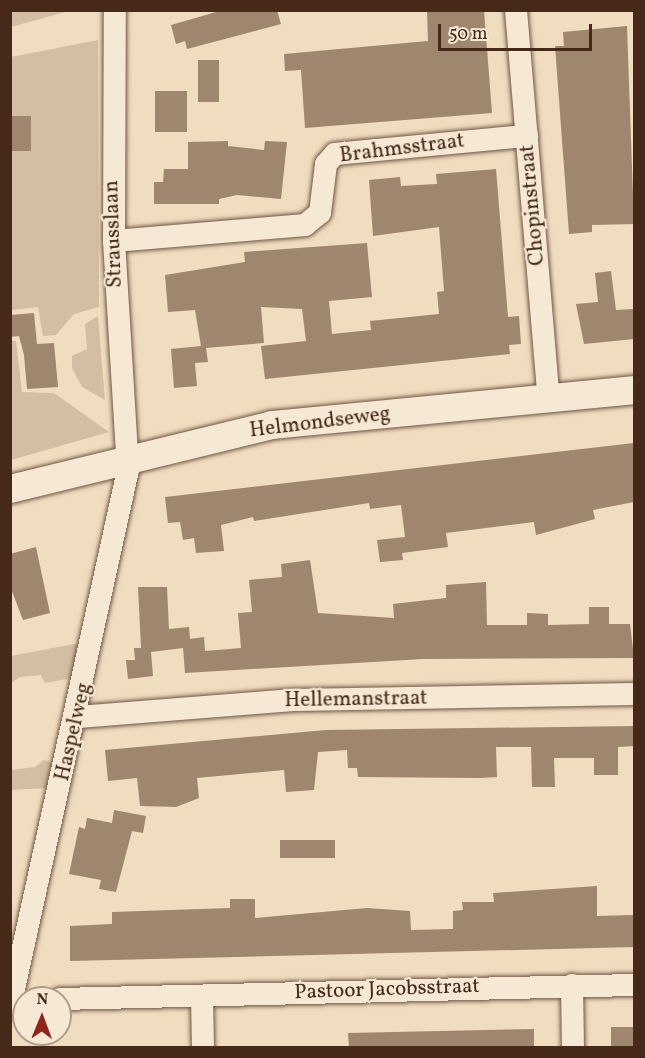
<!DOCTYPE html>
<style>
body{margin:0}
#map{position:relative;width:645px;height:1058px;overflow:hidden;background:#f0dcbf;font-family:Vollkorn,serif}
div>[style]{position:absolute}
.green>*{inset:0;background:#d3bea3}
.building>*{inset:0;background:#9e866f;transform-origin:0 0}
.roads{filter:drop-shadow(0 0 2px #705642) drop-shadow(0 0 2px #705642)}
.minor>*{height:22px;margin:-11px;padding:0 11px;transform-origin:11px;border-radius:11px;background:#f5e8d5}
.tertiary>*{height:28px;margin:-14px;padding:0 14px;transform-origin:14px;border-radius:14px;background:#f5e8d5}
span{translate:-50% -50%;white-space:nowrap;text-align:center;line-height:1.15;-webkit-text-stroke:4.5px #f5e8d5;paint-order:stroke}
.street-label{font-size:21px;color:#462918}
.frame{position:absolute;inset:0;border:12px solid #462918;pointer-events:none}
.north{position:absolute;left:12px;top:986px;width:60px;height:60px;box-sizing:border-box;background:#f5e8d5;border:2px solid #af9c89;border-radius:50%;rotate:1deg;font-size:16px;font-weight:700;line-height:24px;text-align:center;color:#462918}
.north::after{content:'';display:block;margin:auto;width:21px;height:27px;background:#8f2418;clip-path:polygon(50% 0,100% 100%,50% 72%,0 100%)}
.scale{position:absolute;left:438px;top:24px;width:154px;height:27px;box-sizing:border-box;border:3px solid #462918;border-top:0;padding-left:8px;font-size:18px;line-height:21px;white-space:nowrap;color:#462918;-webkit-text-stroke:4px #f5e8d5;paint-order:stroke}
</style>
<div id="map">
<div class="green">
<i style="clip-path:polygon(11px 10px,69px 10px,69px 11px,11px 27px)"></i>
<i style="clip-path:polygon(98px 40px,99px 307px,74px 314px,56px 335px,43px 336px,38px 307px,11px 310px,11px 57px)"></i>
<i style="clip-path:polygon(98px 316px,105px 400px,82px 387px,72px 368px,72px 356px,87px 349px,85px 324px)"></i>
<i style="clip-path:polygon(10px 341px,16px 341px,22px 392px,54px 393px,109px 432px,11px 460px)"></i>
<i style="clip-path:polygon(79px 643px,72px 678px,45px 683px,41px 675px,20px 677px,11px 683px,11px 656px)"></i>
<i style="clip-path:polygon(44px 760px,53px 763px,47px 788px,11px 790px,11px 770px,35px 767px)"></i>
</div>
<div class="building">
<i style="clip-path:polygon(223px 10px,277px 10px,281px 24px,187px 49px,185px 41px,176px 44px,171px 25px)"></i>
<i style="clip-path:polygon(427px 10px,484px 10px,492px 113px,305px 128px,301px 70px,285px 71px,284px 54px,428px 41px)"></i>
<i style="clip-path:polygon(627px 26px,634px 224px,592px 225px,592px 232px,569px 234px,555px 46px,564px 46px,563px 32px)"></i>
<i style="left:219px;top:60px;width:42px;height:21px;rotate:90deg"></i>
<i style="left:155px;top:91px;width:32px;height:41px"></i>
<i style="left:10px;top:116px;width:21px;height:35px"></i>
<i style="clip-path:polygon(228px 141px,228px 146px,264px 150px,265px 141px,287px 142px,281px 199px,237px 195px,219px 199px,219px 204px,154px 204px,154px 182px,163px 182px,164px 169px,188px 169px,188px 142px)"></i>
<i style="clip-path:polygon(496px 169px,508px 317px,519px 316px,521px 344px,509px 345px,510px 354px,265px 379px,261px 346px,306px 341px,302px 309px,261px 307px,264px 343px,206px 348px,208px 362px,195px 363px,197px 386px,174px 388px,171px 349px,201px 346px,195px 310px,168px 312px,165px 275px,245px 262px,244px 252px,367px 243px,372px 297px,329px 301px,332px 334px,371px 330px,370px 321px,439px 314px,437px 292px,444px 291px,439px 227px,373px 236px,369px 180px,400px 177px,401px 186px,437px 184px,436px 174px)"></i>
<i style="clip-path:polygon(611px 271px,616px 310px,634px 309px,634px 339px,584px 344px,576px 304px,598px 302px,595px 273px)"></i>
<i style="clip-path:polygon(34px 313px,37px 344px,54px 343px,58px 387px,27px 389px,24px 355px,19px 336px,10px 337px,10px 315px)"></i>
<i style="clip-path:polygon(634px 443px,634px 502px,593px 510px,595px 519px,536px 535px,534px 522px,446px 533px,448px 547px,402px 553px,403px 560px,380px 562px,377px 540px,405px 537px,401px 505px,370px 509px,369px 503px,254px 521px,253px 517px,221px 525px,224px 551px,196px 553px,194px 538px,183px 540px,180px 522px,168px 523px,165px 497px)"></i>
<i style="clip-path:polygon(36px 547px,50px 613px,23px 620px,10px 586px,10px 554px)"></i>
<i style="clip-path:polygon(310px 560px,318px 613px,394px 618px,393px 604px,446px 598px,446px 585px,486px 582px,487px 625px,527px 625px,527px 613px,548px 614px,548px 625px,589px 624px,589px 607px,609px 607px,609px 624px,630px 624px,634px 658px,423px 659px,185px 673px,183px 648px,151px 652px,153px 676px,128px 679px,126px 660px,135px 660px,134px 648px,141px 648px,138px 587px,167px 587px,169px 629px,189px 627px,190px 639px,204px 637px,205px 651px,241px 648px,238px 613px,252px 612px,249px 580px,282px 577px,281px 564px)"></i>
<i style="clip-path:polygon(634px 726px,634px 746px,618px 747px,618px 775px,594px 775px,594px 758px,554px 758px,555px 787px,532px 787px,531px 747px,496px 747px,497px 777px,481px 778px,358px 777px,357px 768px,348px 768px,347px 750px,318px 752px,314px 790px,286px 792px,284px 770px,197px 778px,199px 798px,176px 807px,140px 806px,137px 778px,108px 781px,105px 750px,326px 730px)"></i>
<i style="clip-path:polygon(114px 810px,146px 816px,143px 833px,132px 831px,116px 892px,99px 889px,101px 880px,69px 874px,79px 827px,85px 829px,87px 818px,112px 823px)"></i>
<i style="left:335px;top:840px;width:18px;height:55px;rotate:90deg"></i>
<i style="clip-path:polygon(597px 886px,597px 916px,634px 915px,634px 947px,70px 961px,70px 926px,112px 924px,112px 912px,230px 908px,230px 899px,255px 899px,255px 918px,367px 908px,410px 911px,411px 930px,453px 929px,453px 911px,463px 910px,462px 902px,494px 902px,493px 893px)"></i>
<i style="left:611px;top:1027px;width:23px;height:20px"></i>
<i style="clip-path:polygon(534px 1029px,534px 1047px,349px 1047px,348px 1033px)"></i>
</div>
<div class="roads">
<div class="minor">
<i style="left:516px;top:10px;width:390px;rotate:85.2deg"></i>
<i style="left:114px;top:241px;width:192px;rotate:-4.8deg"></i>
<i style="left:305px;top:225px;width:19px;rotate:-39deg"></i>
<i style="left:320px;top:213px;width:49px;rotate:-83deg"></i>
<i style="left:326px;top:164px;width:13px;rotate:-48deg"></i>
<i style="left:335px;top:154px;width:193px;rotate:-5.4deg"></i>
<i style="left:78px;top:717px;width:219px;rotate:-4.5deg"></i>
<i style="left:296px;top:700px;width:338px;rotate:-1deg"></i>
<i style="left:572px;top:985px;width:63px;rotate:89.1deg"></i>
<i style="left:202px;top:996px;width:52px;rotate:88.9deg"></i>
<i style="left:60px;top:999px;width:574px;rotate:-1.4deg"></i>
<i style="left:10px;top:1007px;width:550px;rotate:-77.61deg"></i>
<i style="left:128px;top:470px;width:229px;rotate:-93.5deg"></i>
<i style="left:114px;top:241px;width:231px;rotate:-89.8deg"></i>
</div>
<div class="tertiary">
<i style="left:10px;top:489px;width:270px;rotate:-13.7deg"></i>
<i style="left:272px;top:425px;width:364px;rotate:-5.5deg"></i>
</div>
</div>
<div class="street-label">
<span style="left:402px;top:149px;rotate:-7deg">Brahmsstraat</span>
<span style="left:533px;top:205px;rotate:-95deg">Chopinstraat</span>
<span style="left:114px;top:234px;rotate:-92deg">Strausslaan</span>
<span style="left:320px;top:423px;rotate:-7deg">Helmondseweg</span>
<span style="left:356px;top:700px;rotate:-1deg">Hellemanstraat</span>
<span style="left:74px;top:732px;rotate:-77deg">Haspelweg</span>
<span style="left:387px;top:990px;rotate:-2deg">Pastoor Jacobsstraat</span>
</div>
<div class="frame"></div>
<div class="north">N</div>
<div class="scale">50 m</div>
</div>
